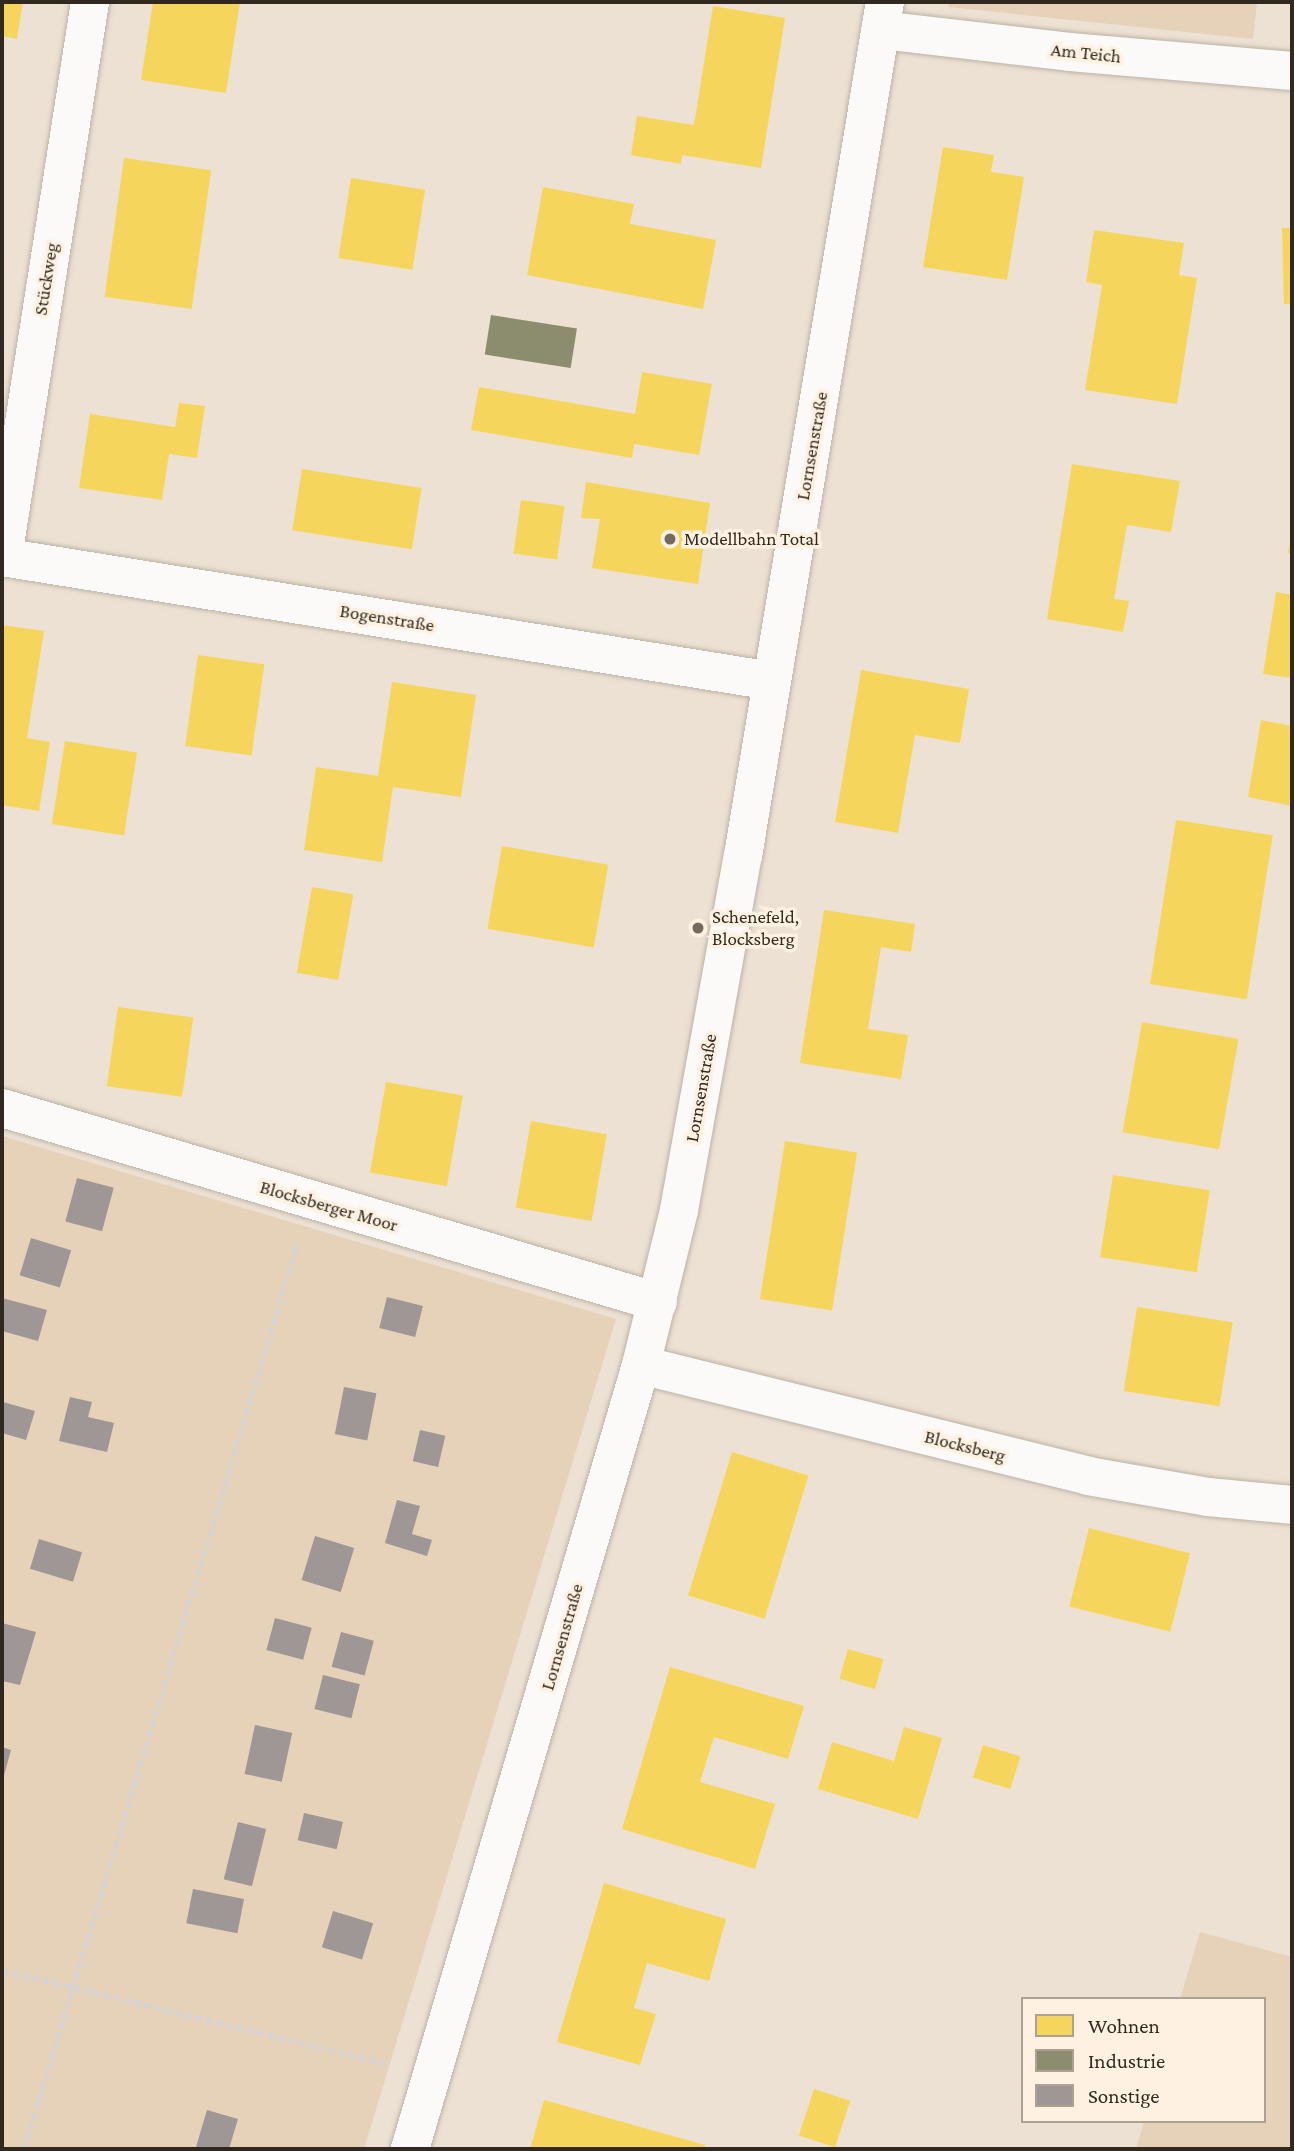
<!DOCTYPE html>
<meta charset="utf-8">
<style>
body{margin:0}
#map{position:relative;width:1294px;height:2151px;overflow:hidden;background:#ede1d3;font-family:"Crimson Pro",serif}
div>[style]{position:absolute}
.green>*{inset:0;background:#e6d1b9}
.homes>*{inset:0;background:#f6d55c;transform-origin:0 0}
.industry>*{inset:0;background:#8c8c6e;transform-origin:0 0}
.building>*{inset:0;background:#9f9796;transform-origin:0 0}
.path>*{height:4.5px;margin-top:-2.25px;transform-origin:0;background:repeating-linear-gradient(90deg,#d7d3d0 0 7px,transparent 0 10.5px)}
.roads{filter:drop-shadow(0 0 2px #bbb2a6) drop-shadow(0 0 2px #bbb2a6)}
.minor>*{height:38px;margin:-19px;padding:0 19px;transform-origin:19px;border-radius:19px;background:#fcfaf8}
.dots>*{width:19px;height:19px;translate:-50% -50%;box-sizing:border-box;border:4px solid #fef1e1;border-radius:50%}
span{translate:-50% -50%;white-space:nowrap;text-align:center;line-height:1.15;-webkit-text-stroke:7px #fef1e1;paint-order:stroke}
.street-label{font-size:19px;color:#31291f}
.poi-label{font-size:19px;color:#31291f}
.left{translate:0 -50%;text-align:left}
.frame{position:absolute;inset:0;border:4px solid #31291f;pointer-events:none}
.legend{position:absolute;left:1021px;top:1997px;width:245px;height:126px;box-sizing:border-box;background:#fef1e1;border:2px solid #aca193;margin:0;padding:9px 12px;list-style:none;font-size:21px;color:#31291f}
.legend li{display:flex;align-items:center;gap:14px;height:35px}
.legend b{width:35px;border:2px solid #aca193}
</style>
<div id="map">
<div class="green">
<i style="clip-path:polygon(949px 2px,1257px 2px,1253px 39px,948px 7px)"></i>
<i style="clip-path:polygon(2px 1136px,616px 1319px,364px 2149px,2px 2149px)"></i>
<i style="clip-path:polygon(1200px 1932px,1292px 1957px,1292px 2149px,1136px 2149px,1144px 2121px,1264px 2121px,1264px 1999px,1180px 1999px)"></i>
</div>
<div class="homes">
<i style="clip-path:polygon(2px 2px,23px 2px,17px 39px,2px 36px)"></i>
<i style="clip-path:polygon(153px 2px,240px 2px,226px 93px,141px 80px)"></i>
<i style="clip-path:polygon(713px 6px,785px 18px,761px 168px,682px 155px,681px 164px,631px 155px,637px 116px,694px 125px)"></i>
<i style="clip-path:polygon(943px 147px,994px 155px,991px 172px,1024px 177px,1007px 280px,923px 267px)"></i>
<i style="left:124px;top:158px;width:88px;height:140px;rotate:8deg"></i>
<i style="left:351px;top:178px;width:75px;height:81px;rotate:9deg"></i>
<i style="clip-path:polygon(543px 187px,634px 204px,630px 224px,716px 240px,703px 309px,527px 275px)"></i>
<i style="clip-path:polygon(1282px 228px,1292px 228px,1292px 304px,1284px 304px)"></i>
<i style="clip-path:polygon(1094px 230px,1184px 243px,1179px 275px,1197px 278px,1177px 404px,1085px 390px,1102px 285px,1086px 282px)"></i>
<i style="clip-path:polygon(642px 372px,712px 384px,699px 455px,634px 444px,632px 458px,471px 430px,479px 387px,635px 414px)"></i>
<i style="clip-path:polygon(179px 403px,205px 406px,197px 458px,169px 454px,162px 500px,79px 488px,90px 414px,175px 427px)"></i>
<i style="clip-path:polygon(1072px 464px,1180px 481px,1171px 532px,1127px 525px,1114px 599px,1129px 601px,1123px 632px,1047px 619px)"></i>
<i style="left:302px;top:469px;width:121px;height:62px;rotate:9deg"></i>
<i style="clip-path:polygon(586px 482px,710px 503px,698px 584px,592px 568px,600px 519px,581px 518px)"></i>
<i style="left:521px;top:500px;width:44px;height:54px;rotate:8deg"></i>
<i style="clip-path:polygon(1291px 536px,1292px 536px,1292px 554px,1288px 553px)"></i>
<i style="clip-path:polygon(1276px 592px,1292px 595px,1292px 678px,1263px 674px)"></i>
<i style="clip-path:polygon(2px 625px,44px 631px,27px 738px,50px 742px,39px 811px,2px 805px)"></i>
<i style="left:198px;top:655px;width:67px;height:92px;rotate:8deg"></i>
<i style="clip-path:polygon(861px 670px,969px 689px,960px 743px,915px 735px,898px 833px,835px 822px)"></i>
<i style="clip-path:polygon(392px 682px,476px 695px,461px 797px,393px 787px,382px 862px,304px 850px,316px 767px,378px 776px)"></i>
<i style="clip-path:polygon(1261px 720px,1292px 726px,1292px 806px,1248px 797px)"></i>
<i style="left:65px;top:741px;width:73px;height:84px;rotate:9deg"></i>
<i style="left:1176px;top:820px;width:98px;height:166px;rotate:9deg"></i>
<i style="left:502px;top:846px;width:108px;height:84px;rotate:10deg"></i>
<i style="left:312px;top:887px;width:42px;height:87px;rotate:10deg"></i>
<i style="clip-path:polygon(824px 910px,915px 924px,911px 952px,881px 947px,868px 1029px,908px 1035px,901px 1079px,800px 1063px)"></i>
<i style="left:118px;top:1007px;width:76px;height:80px;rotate:8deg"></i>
<i style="left:1142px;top:1022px;width:98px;height:112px;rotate:10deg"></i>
<i style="left:386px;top:1082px;width:78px;height:92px;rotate:10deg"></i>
<i style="left:531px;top:1121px;width:77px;height:88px;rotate:10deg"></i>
<i style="left:785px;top:1141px;width:73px;height:160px;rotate:9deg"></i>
<i style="left:1113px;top:1175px;width:98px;height:83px;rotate:9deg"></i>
<i style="left:1137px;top:1307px;width:97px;height:85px;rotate:9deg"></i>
<i style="left:732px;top:1452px;width:80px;height:150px;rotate:17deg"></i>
<i style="left:1089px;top:1528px;width:104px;height:81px;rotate:14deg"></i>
<i style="left:848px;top:1649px;width:37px;height:31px;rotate:16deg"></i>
<i style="clip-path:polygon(670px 1667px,804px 1706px,788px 1759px,714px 1737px,700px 1782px,775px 1804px,755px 1869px,622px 1829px)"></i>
<i style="clip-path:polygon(904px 1727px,942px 1738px,918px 1819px,818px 1789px,832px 1742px,894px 1761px)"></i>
<i style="left:983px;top:1745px;width:39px;height:34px;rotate:17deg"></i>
<i style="clip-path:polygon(604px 1883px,726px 1919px,709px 1981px,647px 1963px,634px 2008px,656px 2014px,640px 2065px,557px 2042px)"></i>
<i style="left:814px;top:2089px;width:38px;height:49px;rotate:18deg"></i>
<i style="clip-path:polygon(544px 2100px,705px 2145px,704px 2149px,530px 2149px)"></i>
</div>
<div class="industry">
<i style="left:491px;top:315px;width:87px;height:40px;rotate:9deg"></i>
</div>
<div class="building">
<i style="left:77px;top:1178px;width:38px;height:45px;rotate:15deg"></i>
<i style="left:31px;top:1238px;width:42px;height:39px;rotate:17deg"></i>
<i style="left:387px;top:1297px;width:37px;height:32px;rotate:14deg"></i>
<i style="clip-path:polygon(2px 1298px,47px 1310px,38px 1341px,2px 1331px)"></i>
<i style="left:344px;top:1387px;width:33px;height:48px;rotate:11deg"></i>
<i style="clip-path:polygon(70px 1397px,92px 1402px,88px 1417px,114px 1423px,107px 1452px,59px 1441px)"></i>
<i style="clip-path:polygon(3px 1402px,35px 1411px,26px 1440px,2px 1433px)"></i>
<i style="left:420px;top:1430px;width:26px;height:32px;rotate:13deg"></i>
<i style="clip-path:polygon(397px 1500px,420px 1506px,412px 1534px,432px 1540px,427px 1556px,385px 1543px)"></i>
<i style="left:315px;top:1536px;width:41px;height:46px;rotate:17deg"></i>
<i style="left:39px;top:1539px;width:45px;height:31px;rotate:17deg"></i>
<i style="left:275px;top:1618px;width:38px;height:33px;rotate:15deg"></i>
<i style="clip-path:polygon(2px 1623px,36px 1632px,20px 1685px,2px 1681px)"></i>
<i style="left:341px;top:1632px;width:34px;height:36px;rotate:15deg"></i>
<i style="left:323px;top:1675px;width:38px;height:35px;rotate:14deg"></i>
<i style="left:255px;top:1725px;width:38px;height:50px;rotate:12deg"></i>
<i style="clip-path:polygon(2px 1747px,11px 1750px,3px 1779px,2px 1779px)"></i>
<i style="left:304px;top:1813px;width:40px;height:28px;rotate:13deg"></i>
<i style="left:238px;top:1822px;width:29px;height:59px;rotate:14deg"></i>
<i style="left:193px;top:1889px;width:52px;height:35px;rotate:11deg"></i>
<i style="left:333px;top:1911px;width:42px;height:38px;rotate:17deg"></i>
<i style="clip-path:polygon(207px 2110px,238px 2119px,229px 2149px,196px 2147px)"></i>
</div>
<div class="path">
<i style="left:2px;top:1970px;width:397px;rotate:13.7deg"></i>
<i style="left:24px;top:2149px;width:947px;rotate:-73.19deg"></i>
</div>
<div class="roads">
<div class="minor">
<i style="left:881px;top:30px;width:190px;rotate:6.6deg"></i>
<i style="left:1070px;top:52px;width:223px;rotate:4.9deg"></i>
<i style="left:2px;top:557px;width:780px;rotate:9.15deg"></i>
<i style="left:3px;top:557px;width:562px;rotate:-81.09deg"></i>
<i style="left:2px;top:1108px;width:684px;rotate:16.47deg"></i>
<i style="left:641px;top:1365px;width:461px;rotate:13.9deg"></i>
<i style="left:1088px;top:1476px;width:122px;rotate:9.9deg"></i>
<i style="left:1208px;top:1497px;width:84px;rotate:5.4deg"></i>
<i style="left:410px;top:2149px;width:817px;rotate:-73.58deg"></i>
<i style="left:641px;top:1365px;width:160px;rotate:-76.2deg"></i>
<i style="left:679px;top:1210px;width:360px;rotate:-79.8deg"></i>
<i style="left:743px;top:856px;width:866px;rotate:-80.56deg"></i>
</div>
</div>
<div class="dots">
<i style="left:670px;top:539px;background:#73695e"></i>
<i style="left:698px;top:928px;background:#73695e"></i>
</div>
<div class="street-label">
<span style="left:1086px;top:53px;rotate:6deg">Am Teich</span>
<span style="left:46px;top:279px;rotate:-81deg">Stückweg</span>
<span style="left:812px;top:446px;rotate:-80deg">Lornsenstraße</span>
<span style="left:387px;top:618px;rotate:9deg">Bogenstraße</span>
<span style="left:701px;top:1088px;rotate:-80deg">Lornsenstraße</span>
<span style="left:329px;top:1206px;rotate:16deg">Blocksberger Moor</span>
<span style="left:965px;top:1446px;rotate:14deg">Blocksberg</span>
<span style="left:562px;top:1637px;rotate:-74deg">Lornsenstraße</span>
</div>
<div class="poi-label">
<span class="left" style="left:684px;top:539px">Modellbahn Total</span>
<span class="left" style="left:712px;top:928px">Schenefeld,<br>Blocksberg</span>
</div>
<div class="frame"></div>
<ul class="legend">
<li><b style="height:19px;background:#f6d55c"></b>Wohnen</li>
<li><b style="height:19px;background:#8c8c6e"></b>Industrie</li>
<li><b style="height:19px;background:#9f9796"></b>Sonstige</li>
</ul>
</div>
